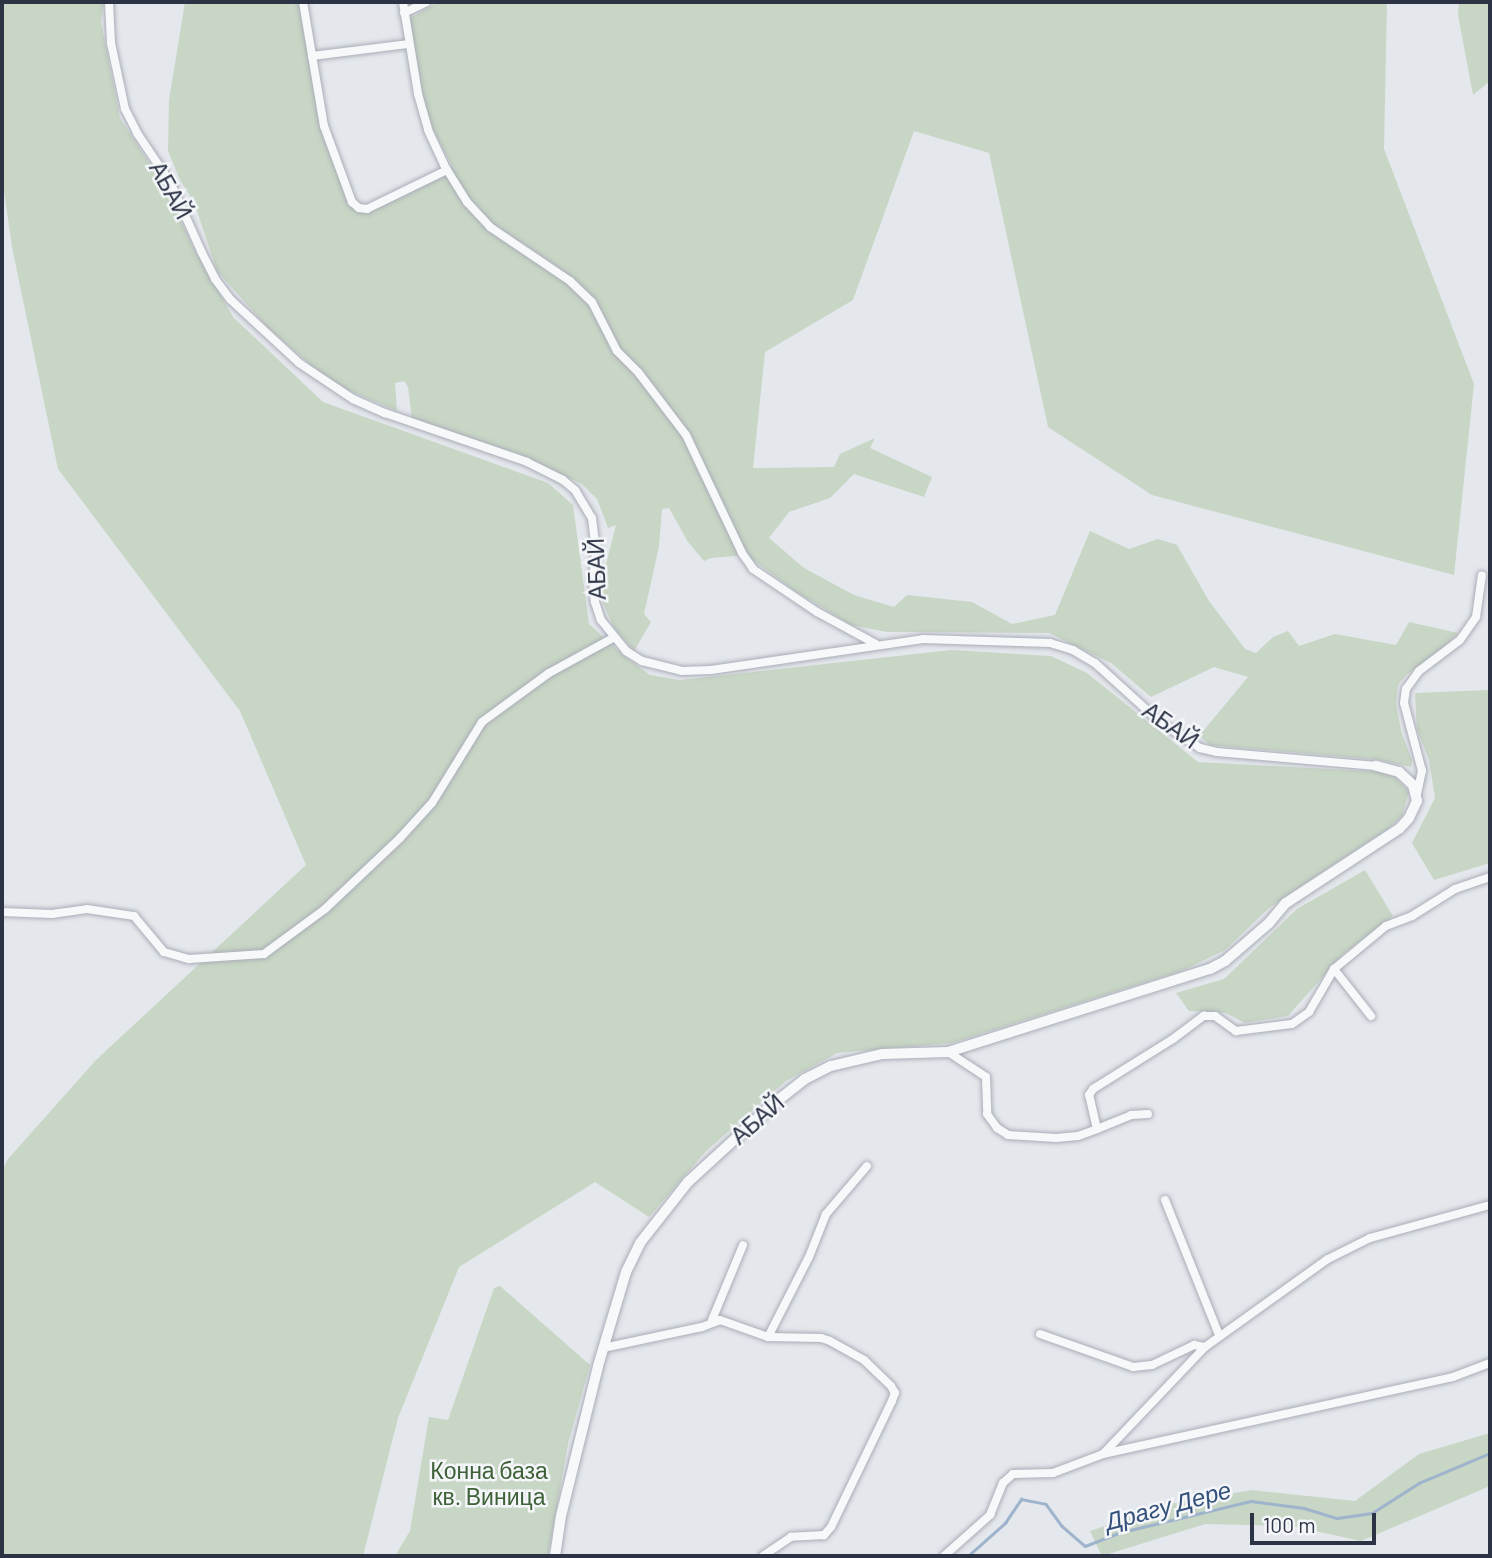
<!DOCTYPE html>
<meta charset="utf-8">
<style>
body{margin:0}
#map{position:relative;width:1492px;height:1558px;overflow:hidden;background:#e4e7ec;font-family:Barlow,sans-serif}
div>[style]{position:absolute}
.green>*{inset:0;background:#c8d6c5}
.stream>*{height:2.5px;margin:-1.25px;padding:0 1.25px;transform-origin:1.25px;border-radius:1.25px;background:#9eb3cc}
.roads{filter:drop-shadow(0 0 2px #a9adb7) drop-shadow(0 0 2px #a9adb7)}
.minor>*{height:8px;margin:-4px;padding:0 4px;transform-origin:4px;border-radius:4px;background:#f7f8fa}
.tertiary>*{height:10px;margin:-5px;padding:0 5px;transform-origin:5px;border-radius:5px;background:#f7f8fa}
span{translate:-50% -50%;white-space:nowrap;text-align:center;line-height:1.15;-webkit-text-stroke:5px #f4f6f9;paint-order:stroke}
.street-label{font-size:23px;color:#2b3345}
.park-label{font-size:23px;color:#3e6138}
.water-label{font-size:24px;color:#33517a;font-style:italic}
.frame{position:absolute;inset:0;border:4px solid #2b3345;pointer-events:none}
.scale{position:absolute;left:1250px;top:1513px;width:126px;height:32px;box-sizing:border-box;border:4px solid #2b3345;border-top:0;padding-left:9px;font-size:21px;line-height:24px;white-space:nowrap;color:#2b3345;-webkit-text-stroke:5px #f4f6f9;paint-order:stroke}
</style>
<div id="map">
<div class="green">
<i style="clip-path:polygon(2px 2px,104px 2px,101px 22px,120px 118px,168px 192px,193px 247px,233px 317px,323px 402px,548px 483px,573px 505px,589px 624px,624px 656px,650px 675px,680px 680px,951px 650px,1051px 656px,1087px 673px,1198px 762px,1384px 772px,1396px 778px,1409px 792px,1402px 816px,1389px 828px,1269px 908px,1225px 950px,1184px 970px,952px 1043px,837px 1053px,786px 1081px,706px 1151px,649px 1217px,595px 1182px,459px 1267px,398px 1418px,363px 1556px,2px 1556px,2px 1170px,8px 1159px,96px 1060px,306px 865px,240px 711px,58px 469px,12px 247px,2px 177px)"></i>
<i style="clip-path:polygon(185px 2px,300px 2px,321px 129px,352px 202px,367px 209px,452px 166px,423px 112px,408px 19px,438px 2px,1387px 2px,1384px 149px,1474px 384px,1454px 575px,1152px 495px,1048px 427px,989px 153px,914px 131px,853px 300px,765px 352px,753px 468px,834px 467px,840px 454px,875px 438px,870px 448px,932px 477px,924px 497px,854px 474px,830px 498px,789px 512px,769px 538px,804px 568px,854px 595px,894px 607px,907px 595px,972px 602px,1012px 624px,1055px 615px,1090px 531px,1129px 549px,1158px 539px,1177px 545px,1209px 601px,1245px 649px,1256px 653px,1273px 637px,1288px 631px,1299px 646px,1335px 634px,1396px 645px,1409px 622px,1458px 633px,1438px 653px,1406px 675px,1398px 685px,1396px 703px,1401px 731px,1412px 760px,1411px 767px,1380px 760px,1210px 745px,1199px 736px,1248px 677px,1214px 667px,1151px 697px,1111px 663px,1049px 633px,887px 632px,851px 625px,795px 591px,746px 555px,711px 558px,704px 561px,688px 542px,669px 508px,662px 509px,659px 546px,644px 614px,651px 622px,634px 651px,614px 628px,603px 603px,602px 580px,616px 525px,608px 528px,597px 499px,582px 484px,516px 453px,412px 419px,408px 387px,404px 381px,395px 383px,397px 411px,348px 390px,319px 372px,268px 328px,217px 271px,194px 202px,180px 180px,168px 151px,169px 100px)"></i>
<i style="clip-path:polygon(1459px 2px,1490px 2px,1490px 81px,1473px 95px,1458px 15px)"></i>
<i style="clip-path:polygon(1490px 690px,1490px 863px,1434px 880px,1412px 843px,1435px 798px,1429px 760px,1417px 729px,1415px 693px)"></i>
<i style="clip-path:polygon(1365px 870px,1393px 916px,1342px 955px,1288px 1016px,1245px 1023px,1226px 1013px,1189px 1011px,1176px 993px,1224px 979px,1297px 909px)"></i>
<i style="clip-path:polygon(500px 1286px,590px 1365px,568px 1444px,548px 1556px,395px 1556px,410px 1531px,429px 1417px,448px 1420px,494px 1288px)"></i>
<i style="clip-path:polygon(1490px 1433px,1490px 1486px,1361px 1541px,1293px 1526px,1205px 1524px,1102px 1556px,1090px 1531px,1170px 1504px,1252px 1490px,1355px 1501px,1419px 1454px)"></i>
</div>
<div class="stream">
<i style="left:968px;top:1556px;width:50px;rotate:-41.7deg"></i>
<i style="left:1005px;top:1523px;width:29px;rotate:-56deg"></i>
<i style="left:1021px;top:1499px;width:25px;rotate:11deg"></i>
<i style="left:1046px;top:1504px;width:27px;rotate:54deg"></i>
<i style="left:1062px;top:1526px;width:30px;rotate:41deg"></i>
<i style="left:1085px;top:1546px;width:40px;rotate:-21deg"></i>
<i style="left:1122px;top:1532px;width:133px;rotate:-13.5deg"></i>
<i style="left:1251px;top:1501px;width:53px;rotate:7.5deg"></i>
<i style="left:1304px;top:1508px;width:34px;rotate:17deg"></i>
<i style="left:1337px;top:1518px;width:35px;rotate:-8deg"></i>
<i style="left:1372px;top:1513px;width:56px;rotate:-32.6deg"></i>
<i style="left:1419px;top:1483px;width:77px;rotate:-22.9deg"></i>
</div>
<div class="roads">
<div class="minor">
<i style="left:109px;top:2px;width:41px;rotate:87.2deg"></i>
<i style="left:111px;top:43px;width:67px;rotate:78deg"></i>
<i style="left:125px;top:109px;width:27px;rotate:63deg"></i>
<i style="left:137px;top:133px;width:59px;rotate:56deg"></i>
<i style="left:170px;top:182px;width:78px;rotate:65.7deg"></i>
<i style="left:202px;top:253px;width:29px;rotate:63deg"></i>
<i style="left:215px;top:279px;width:26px;rotate:53deg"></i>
<i style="left:231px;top:300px;width:93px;rotate:42.8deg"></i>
<i style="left:299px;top:363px;width:65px;rotate:33.7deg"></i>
<i style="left:353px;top:399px;width:35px;rotate:24deg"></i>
<i style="left:385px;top:413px;width:150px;rotate:19deg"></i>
<i style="left:527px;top:462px;width:40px;rotate:26.6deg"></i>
<i style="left:563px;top:480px;width:16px;rotate:40deg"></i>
<i style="left:575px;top:490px;width:33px;rotate:59deg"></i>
<i style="left:592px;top:518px;width:34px;rotate:83deg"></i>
<i style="left:596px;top:552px;width:29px;rotate:96deg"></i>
<i style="left:593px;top:581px;width:21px;rotate:85deg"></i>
<i style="left:595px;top:602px;width:19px;rotate:72deg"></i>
<i style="left:601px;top:620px;width:40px;rotate:51deg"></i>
<i style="left:626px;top:651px;width:19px;rotate:32deg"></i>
<i style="left:642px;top:661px;width:41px;rotate:14deg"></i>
<i style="left:682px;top:671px;width:29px;rotate:-2deg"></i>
<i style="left:711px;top:670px;width:214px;rotate:-8.3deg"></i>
<i style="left:923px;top:639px;width:127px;rotate:1.8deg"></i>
<i style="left:1050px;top:643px;width:24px;rotate:17deg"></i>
<i style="left:1073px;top:650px;width:26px;rotate:31deg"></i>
<i style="left:1095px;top:663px;width:88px;rotate:42.2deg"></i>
<i style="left:1160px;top:722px;width:48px;rotate:33deg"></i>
<i style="left:1200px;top:748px;width:17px;rotate:13deg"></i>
<i style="left:1217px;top:752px;width:160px;rotate:5deg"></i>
<i style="left:303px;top:2px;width:126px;rotate:80.4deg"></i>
<i style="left:324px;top:126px;width:81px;rotate:69.8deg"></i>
<i style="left:352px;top:202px;width:9px;rotate:41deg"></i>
<i style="left:359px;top:208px;width:8px;rotate:7deg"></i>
<i style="left:367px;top:209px;width:89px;rotate:-26deg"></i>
<i style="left:403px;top:2px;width:93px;rotate:80.7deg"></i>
<i style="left:418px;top:94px;width:37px;rotate:74deg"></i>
<i style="left:428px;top:130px;width:38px;rotate:65deg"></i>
<i style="left:444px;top:165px;width:44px;rotate:58.1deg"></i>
<i style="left:467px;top:202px;width:34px;rotate:47deg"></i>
<i style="left:490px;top:227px;width:97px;rotate:34deg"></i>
<i style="left:570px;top:281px;width:30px;rotate:44deg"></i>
<i style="left:592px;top:302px;width:55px;rotate:63deg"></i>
<i style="left:617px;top:351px;width:30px;rotate:45deg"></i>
<i style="left:638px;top:372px;width:79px;rotate:52.7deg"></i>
<i style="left:686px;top:435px;width:131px;rotate:64.6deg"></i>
<i style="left:742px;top:553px;width:19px;rotate:55deg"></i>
<i style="left:753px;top:569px;width:77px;rotate:33.9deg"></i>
<i style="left:817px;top:612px;width:67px;rotate:28.5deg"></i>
<i style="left:404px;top:13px;width:25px;rotate:-26deg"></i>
<i style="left:312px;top:56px;width:98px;rotate:-7.1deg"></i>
<i style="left:1417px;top:794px;width:24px;rotate:-78deg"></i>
<i style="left:1422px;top:771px;width:70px;rotate:-104.8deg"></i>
<i style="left:1404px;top:703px;width:14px;rotate:-82deg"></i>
<i style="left:1406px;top:689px;width:22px;rotate:-54deg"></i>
<i style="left:1419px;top:671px;width:51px;rotate:-37.1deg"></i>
<i style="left:1460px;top:640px;width:28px;rotate:-55deg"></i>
<i style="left:1476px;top:617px;width:42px;rotate:-81.9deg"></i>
<i style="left:2px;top:912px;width:50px;rotate:2.3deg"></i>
<i style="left:52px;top:914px;width:35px;rotate:-8deg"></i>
<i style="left:87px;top:909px;width:48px;rotate:8.5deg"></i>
<i style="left:134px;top:916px;width:47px;rotate:50.2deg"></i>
<i style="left:164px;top:952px;width:26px;rotate:16deg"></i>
<i style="left:189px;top:959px;width:75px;rotate:-3.8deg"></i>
<i style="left:264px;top:954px;width:76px;rotate:-36.4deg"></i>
<i style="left:325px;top:909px;width:103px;rotate:-43.4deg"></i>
<i style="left:400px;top:838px;width:47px;rotate:-47.6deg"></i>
<i style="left:432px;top:803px;width:95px;rotate:-58.3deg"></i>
<i style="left:482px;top:722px;width:83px;rotate:-36.2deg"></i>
<i style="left:549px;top:673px;width:73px;rotate:-28.7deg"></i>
<i style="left:1334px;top:969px;width:60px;rotate:51.8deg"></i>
<i style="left:948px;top:1052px;width:45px;rotate:33.3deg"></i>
<i style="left:986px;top:1077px;width:37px;rotate:88deg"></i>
<i style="left:987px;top:1114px;width:17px;rotate:54deg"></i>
<i style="left:997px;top:1128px;width:13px;rotate:32deg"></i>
<i style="left:1008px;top:1135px;width:48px;rotate:3.6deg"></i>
<i style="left:1056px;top:1138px;width:22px;rotate:-5deg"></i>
<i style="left:1078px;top:1136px;width:20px;rotate:-20deg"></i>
<i style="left:1097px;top:1129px;width:35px;rotate:-103deg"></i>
<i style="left:1089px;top:1095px;width:7px;rotate:-56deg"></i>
<i style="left:1093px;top:1089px;width:94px;rotate:-32deg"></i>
<i style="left:1173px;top:1039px;width:39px;rotate:-37deg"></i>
<i style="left:1204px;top:1016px;width:11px"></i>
<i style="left:1215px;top:1016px;width:26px;rotate:36deg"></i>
<i style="left:1236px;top:1031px;width:56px;rotate:-7.1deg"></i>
<i style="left:1292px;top:1024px;width:21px;rotate:-35deg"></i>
<i style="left:1309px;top:1012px;width:50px;rotate:-59.8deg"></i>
<i style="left:1334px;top:969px;width:67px;rotate:-39.6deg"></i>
<i style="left:1386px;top:926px;width:28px;rotate:-21deg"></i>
<i style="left:1412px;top:916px;width:51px;rotate:-32.1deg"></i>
<i style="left:1455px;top:889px;width:37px;rotate:-19deg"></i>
<i style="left:1097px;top:1129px;width:37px;rotate:-22deg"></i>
<i style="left:1131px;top:1115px;width:17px;rotate:-3deg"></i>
<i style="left:1165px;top:1200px;width:145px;rotate:68.2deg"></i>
<i style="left:712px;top:1320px;width:81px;rotate:-67.5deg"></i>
<i style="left:1040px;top:1334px;width:99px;rotate:19.5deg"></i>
<i style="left:1133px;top:1367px;width:19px;rotate:-6deg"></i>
<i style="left:1152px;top:1365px;width:47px;rotate:-25.5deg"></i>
<i style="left:1194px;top:1345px;width:11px;rotate:10deg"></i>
<i style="left:768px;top:1337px;width:90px;rotate:-62.9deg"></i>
<i style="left:809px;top:1257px;width:46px;rotate:-68.4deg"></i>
<i style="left:826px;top:1214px;width:63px;rotate:-49.5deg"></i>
<i style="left:603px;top:1348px;width:101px;rotate:-12deg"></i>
<i style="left:702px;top:1327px;width:19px;rotate:-21deg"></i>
<i style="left:720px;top:1320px;width:51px;rotate:19.5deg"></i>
<i style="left:768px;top:1337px;width:53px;rotate:1.1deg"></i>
<i style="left:821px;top:1338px;width:9px;rotate:18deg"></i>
<i style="left:830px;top:1341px;width:39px;rotate:29deg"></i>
<i style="left:864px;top:1360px;width:37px;rotate:44deg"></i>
<i style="left:891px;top:1386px;width:8px;rotate:60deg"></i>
<i style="left:895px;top:1393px;width:9px;rotate:111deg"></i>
<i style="left:892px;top:1401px;width:140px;rotate:115.8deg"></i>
<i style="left:831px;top:1527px;width:11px;rotate:131deg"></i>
<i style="left:824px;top:1535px;width:33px;rotate:177deg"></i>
<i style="left:791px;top:1537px;width:34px;rotate:146deg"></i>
<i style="left:1104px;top:1453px;width:146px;rotate:-46.4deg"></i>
<i style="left:1205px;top:1347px;width:151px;rotate:-35.6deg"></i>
<i style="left:1328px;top:1259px;width:47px;rotate:-26.6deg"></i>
<i style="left:1370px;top:1238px;width:124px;rotate:-15.4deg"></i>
<i style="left:944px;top:1556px;width:62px;rotate:-41.7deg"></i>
<i style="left:990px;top:1515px;width:35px;rotate:-68deg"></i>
<i style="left:1003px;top:1483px;width:13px;rotate:-42deg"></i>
<i style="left:1013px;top:1474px;width:40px;rotate:-1.4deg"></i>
<i style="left:1053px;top:1473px;width:53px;rotate:-20.8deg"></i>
<i style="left:1103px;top:1454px;width:358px;rotate:-12.4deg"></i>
<i style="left:1453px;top:1377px;width:40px;rotate:-21deg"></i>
</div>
<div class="tertiary">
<i style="left:555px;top:1556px;width:40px;rotate:-81.5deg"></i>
<i style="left:561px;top:1516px;width:154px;rotate:-76.1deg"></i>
<i style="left:598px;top:1366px;width:98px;rotate:-73.4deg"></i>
<i style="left:626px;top:1272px;width:32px;rotate:-64deg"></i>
<i style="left:640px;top:1243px;width:78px;rotate:-51.8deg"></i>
<i style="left:688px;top:1182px;width:114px;rotate:-42.5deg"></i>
<i style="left:772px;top:1105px;width:42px;rotate:-38.2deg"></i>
<i style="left:805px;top:1079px;width:29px;rotate:-27deg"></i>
<i style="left:831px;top:1066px;width:52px;rotate:-13.2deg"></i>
<i style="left:882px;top:1054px;width:66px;rotate:-1.7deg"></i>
<i style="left:948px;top:1052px;width:275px;rotate:-17.6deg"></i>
<i style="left:1210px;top:969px;width:17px;rotate:-28deg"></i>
<i style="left:1225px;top:961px;width:58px;rotate:-40.8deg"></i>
<i style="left:1269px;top:923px;width:26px;rotate:-50deg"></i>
<i style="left:1286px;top:903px;width:136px;rotate:-33.3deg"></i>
<i style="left:1400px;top:828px;width:13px;rotate:-48deg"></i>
<i style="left:1409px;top:818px;width:19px;rotate:-65deg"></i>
<i style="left:1417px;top:801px;width:16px;rotate:-104deg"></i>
<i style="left:1413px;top:785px;width:19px;rotate:-137deg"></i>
<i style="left:1399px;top:772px;width:24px;rotate:-165deg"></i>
</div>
</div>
<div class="street-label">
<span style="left:171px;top:190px;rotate:61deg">АБАЙ</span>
<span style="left:596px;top:569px;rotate:-92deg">АБАЙ</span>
<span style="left:1171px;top:725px;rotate:35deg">АБАЙ</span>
<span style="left:757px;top:1119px;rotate:-41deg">АБАЙ</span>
</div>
<div class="park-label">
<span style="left:489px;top:1483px">Конна база<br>кв. Виница</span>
</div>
<div class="water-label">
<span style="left:1168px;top:1505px;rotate:-15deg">Драгу Дере</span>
</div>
<div class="frame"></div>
<div class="scale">100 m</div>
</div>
